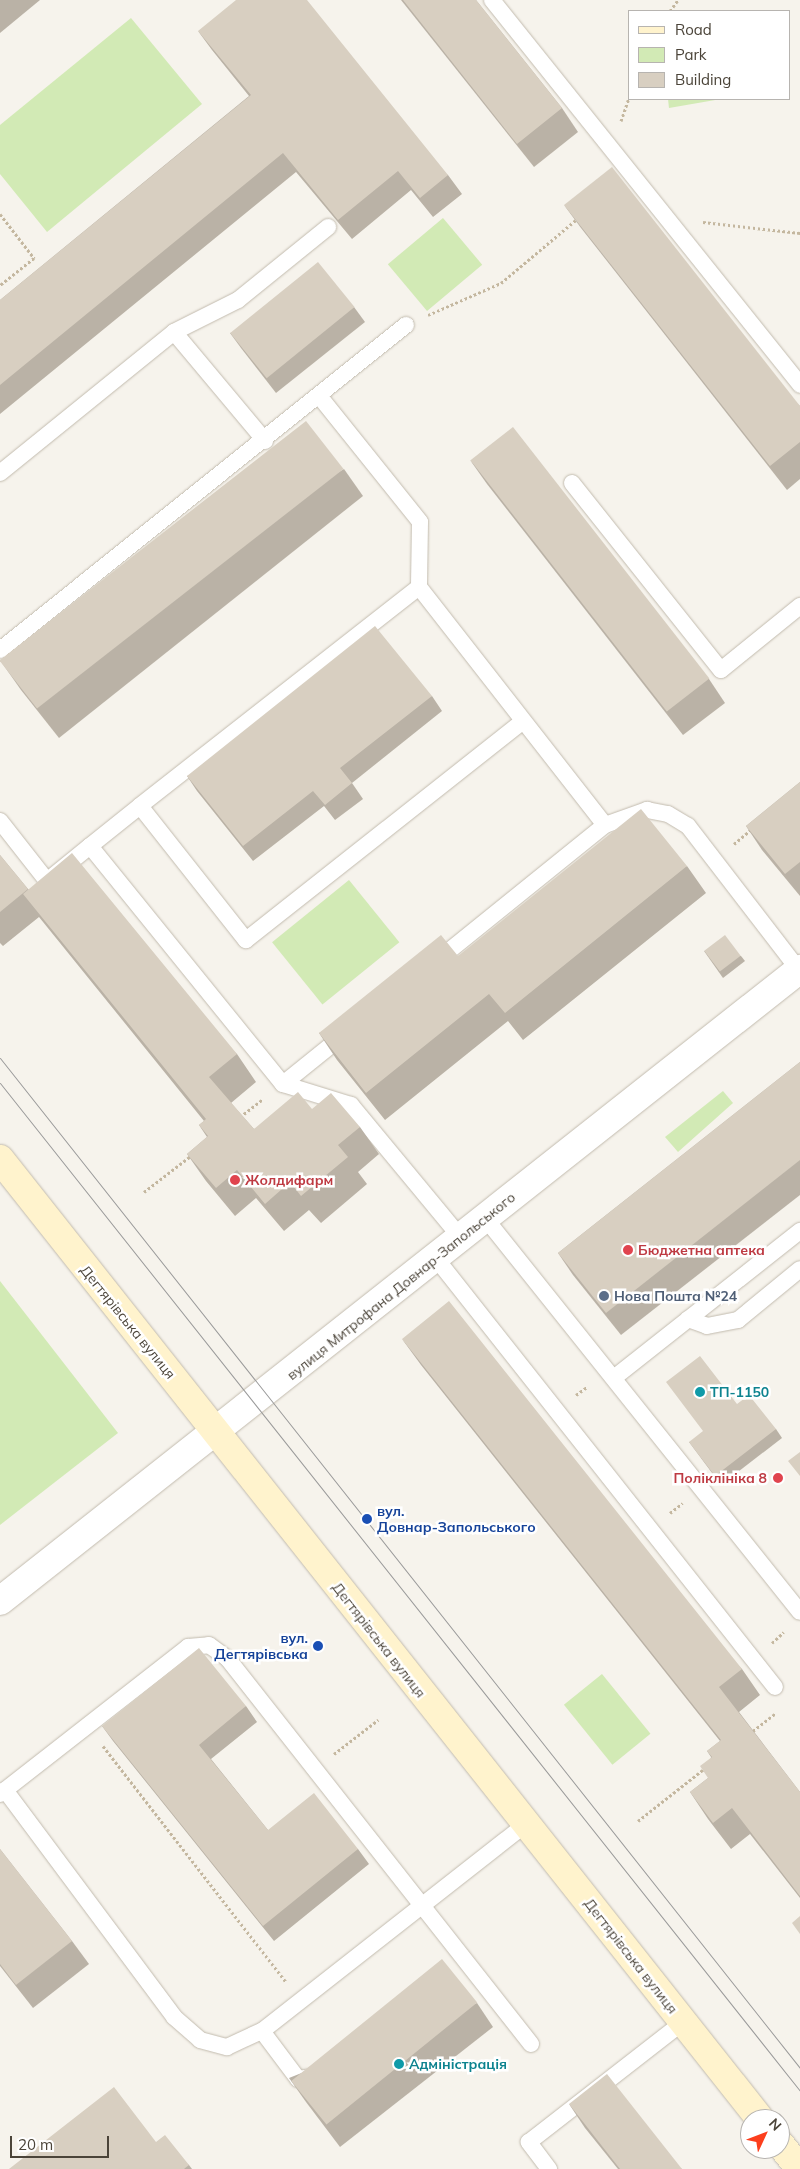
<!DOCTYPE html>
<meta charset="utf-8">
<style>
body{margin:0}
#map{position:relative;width:800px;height:2169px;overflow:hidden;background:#f6f3ec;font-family:Mulish,sans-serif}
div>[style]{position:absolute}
.green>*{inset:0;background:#d2eab5;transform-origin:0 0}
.path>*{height:3px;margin-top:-1.5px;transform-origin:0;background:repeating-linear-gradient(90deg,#c4b79f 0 2.5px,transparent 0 5px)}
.roads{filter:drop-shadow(0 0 1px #c2bbae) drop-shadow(0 0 1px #c2bbae)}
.service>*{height:16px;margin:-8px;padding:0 8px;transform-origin:8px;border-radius:8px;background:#fff}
.tertiary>*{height:28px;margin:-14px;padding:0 14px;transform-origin:14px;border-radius:14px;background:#fff}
.secondary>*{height:28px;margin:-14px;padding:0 14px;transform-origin:14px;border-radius:14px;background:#fff3cd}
.tram>*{height:1px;margin:-0.5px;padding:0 0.5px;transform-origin:0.5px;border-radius:0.5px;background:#9a9a9a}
.wall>*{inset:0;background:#bab2a6}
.building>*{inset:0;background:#d8cfc1;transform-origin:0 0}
.dots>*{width:14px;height:14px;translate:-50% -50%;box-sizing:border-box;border:2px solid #fff;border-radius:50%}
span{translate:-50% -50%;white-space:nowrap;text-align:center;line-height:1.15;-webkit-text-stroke:5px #fff;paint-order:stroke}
.health-label{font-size:14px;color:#be3a42;font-weight:700}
.left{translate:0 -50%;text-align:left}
.right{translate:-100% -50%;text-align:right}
.street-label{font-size:14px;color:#4b4439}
.service-label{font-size:14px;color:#4e5e75;font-weight:700}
.culture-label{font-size:14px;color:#0d838f;font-weight:700}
.transit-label{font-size:14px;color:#164399;font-weight:700}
.legend{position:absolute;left:628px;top:10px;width:162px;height:90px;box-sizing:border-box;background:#fff;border:1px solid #b7b4b0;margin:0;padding:6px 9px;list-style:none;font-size:15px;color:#4b4439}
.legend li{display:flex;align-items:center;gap:10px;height:25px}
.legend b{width:25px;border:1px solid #b7b4b0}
.north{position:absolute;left:740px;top:2109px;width:50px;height:50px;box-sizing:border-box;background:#fff;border:1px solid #b7b4b0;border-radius:50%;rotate:47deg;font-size:14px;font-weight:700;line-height:20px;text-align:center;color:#4b4439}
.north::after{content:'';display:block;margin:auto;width:18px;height:22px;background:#fc3f1d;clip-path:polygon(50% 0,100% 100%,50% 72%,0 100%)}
.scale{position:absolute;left:10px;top:2136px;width:99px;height:22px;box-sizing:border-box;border:2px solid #4b4439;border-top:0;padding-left:6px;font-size:15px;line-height:18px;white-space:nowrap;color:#4b4439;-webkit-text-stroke:4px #fff;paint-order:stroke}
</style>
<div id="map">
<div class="green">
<i style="clip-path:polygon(131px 18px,202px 104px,47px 232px,0 174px,0 125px)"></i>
<i style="clip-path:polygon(668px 99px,721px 99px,669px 108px)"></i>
<i style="left:443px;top:218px;width:61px;height:72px;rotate:50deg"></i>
<i style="left:349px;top:880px;width:80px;height:99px;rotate:51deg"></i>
<i style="clip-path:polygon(723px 1091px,733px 1103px,678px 1152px,665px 1137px)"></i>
<i style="clip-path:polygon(0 1281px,118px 1433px,0 1525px)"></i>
<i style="left:602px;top:1674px;width:77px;height:49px;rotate:51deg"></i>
</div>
<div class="path">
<i style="left:670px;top:11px;width:14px;rotate:-54deg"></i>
<i style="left:621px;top:121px;width:24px;rotate:-71deg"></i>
<i style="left:0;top:214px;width:56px;rotate:52.3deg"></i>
<i style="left:34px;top:258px;width:43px;rotate:141.5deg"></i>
<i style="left:703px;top:222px;width:98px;rotate:6.5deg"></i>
<i style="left:428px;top:315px;width:80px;rotate:-23.7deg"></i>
<i style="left:501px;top:283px;width:99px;rotate:-40.1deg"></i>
<i style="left:734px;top:844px;width:23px;rotate:-40deg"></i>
<i style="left:240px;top:1117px;width:29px;rotate:-38deg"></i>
<i style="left:144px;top:1192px;width:61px;rotate:-37.6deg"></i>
<i style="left:576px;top:1395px;width:14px;rotate:-36deg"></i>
<i style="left:670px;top:1513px;width:16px;rotate:-38deg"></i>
<i style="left:772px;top:1643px;width:16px;rotate:-43deg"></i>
<i style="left:749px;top:1734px;width:34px;rotate:-38deg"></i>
<i style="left:103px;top:1746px;width:299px;rotate:52.2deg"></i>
<i style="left:334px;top:1754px;width:56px;rotate:-37.7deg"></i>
<i style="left:638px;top:1821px;width:85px;rotate:-38.3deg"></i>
</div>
<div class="roads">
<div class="service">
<i style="left:492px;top:0;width:493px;rotate:51.3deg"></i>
<i style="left:174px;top:332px;width:142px;rotate:50.1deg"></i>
<i style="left:320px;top:397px;width:160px;rotate:51.3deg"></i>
<i style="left:420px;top:522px;width:65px;rotate:90.9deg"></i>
<i style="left:419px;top:587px;width:302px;rotate:52deg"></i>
<i style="left:0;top:473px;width:224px;rotate:-39deg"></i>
<i style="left:174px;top:332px;width:72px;rotate:-26.6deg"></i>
<i style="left:238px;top:300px;width:116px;rotate:-39deg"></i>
<i style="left:572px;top:483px;width:239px;rotate:51.5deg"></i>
<i style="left:721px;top:670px;width:102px;rotate:-39deg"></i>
<i style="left:419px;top:587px;width:355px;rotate:141.9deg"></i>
<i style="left:140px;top:806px;width:171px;rotate:51.7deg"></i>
<i style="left:246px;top:940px;width:350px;rotate:-38.3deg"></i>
<i style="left:0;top:650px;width:520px;rotate:-38.68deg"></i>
<i style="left:0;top:821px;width:76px;rotate:51.9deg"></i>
<i style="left:47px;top:881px;width:55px;rotate:-39.1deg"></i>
<i style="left:90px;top:846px;width:306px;rotate:51deg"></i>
<i style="left:283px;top:1084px;width:71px;rotate:17.2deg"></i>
<i style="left:351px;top:1105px;width:173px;rotate:50.4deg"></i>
<i style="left:90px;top:846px;width:64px;rotate:-38.7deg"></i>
<i style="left:434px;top:963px;width:220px;rotate:-38.9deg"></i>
<i style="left:605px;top:825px;width:45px;rotate:-19.7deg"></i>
<i style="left:647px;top:810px;width:21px;rotate:11deg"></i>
<i style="left:668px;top:814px;width:23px;rotate:31deg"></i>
<i style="left:688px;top:826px;width:182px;rotate:52.4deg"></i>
<i style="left:283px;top:1084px;width:80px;rotate:-38.9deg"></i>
<i style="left:485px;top:1218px;width:504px;rotate:51.36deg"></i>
<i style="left:435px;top:1257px;width:548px;rotate:51.67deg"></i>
<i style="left:688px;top:1319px;width:20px;rotate:20deg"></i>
<i style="left:707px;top:1326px;width:32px;rotate:-11deg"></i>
<i style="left:738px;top:1320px;width:80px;rotate:-39.4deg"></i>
<i style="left:615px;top:1377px;width:236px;rotate:-38.3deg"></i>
<i style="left:5px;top:1790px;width:283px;rotate:53.3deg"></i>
<i style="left:174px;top:2017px;width:35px;rotate:41deg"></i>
<i style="left:200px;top:2040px;width:28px;rotate:15deg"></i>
<i style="left:227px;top:2047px;width:38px;rotate:-25deg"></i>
<i style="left:262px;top:2031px;width:335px;rotate:-38.1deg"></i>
<i style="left:0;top:1794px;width:239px;rotate:-38deg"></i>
<i style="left:188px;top:1647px;width:21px;rotate:-5deg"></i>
<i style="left:209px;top:1645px;width:24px;rotate:36deg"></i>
<i style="left:228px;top:1659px;width:490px;rotate:51.8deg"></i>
<i style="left:262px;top:2031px;width:60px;rotate:53.1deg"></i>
<i style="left:298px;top:2079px;width:15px;rotate:-8deg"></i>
<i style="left:549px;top:2169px;width:34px;rotate:-127deg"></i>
<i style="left:529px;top:2142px;width:195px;rotate:-37.9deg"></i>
</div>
<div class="tertiary">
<i style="left:0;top:1601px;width:1020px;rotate:-38.31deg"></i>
</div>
<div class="secondary">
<i style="left:0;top:1159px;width:1224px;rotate:51.63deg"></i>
<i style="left:780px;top:2144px;width:32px;rotate:51deg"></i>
</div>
</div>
<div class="tram">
<i style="left:0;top:1058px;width:1288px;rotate:51.62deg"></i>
<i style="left:0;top:1083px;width:1287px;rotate:51.56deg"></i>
</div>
<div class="wall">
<i style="clip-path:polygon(0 0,40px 0,0 33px)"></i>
<i style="clip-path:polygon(401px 0,476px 0,562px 108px,578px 132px,534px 167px)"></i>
<i style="clip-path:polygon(198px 31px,448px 175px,462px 194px,433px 217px,411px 190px,352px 239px,296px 172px,0 414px,0 300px,249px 96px,212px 50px)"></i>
<i style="clip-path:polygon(564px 205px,800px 406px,800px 479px,787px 490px,581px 228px)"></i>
<i style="clip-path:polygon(354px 307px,365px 322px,276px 393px,241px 348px,230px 333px)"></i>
<i style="clip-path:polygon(470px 460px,709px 679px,725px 703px,683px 735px,487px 484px)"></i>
<i style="clip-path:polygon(344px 469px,363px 496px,59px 738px,21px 690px,2px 663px)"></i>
<i style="clip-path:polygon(432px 696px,442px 711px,352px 783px,363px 799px,335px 820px,324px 806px,253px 861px,197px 791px,187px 776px)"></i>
<i style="clip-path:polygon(800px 782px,800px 896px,762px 850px,746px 826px)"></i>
<i style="clip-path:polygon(0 855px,28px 889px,237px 1054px,256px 1082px,231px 1103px,254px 1129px,312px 1109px,360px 1127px,379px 1154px,358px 1172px,367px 1184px,321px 1223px,309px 1210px,284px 1231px,256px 1198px,235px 1216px,206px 1181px,187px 1154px,207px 1137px,199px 1125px,204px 1121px,39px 917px,3px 946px,0 943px)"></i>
<i style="clip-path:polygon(687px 866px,706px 893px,523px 1040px,508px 1021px,385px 1120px,337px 1060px,319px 1033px,458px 956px)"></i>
<i style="clip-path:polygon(704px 951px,741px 956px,745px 961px,723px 978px)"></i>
<i style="clip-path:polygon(800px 1062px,800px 1195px,621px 1335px,573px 1275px,558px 1253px)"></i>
<i style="clip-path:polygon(402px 1339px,742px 1669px,760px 1695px,739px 1712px,800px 1792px,800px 1898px,750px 1834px,731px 1849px,708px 1819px,690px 1792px,708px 1778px,711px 1757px,707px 1751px,720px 1741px,421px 1365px)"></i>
<i style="clip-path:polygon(776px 1429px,782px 1438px,721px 1485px,689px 1442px)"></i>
<i style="clip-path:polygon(246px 1706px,257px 1722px,211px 1759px,268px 1830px,358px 1849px,369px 1864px,274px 1941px,113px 1741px,102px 1726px)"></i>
<i style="clip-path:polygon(0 1849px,72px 1941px,89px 1964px,33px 2008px,0 1966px)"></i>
<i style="clip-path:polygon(477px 2003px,493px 2027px,340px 2147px,306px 2102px,289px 2078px)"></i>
<i style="clip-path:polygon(569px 2104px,682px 2169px,618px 2169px,585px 2128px)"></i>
<i style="clip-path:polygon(156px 2142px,189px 2165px,192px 2169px,9px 2169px)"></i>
</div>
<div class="building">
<i style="clip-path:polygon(236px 0,307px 0,448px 175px,420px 198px,398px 171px,338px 220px,283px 153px,0 385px,0 300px,251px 95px,198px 31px)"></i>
<i style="clip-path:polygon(403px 0,476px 0,562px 108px,517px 144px)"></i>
<i style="clip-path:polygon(612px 167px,800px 406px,800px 442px,770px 466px,564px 205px)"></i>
<i style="left:318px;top:262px;width:58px;height:113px;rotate:51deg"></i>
<i style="left:306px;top:421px;width:61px;height:389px;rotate:52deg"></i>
<i style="left:513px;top:427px;width:319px;height:54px;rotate:52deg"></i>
<i style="clip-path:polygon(375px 626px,432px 696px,340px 768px,352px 783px,325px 805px,313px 791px,243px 846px,187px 776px)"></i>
<i style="clip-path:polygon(800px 782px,800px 862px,785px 874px,746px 826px)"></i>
<i style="clip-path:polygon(641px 809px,687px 866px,505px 1013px,489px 994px,366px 1093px,319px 1033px,441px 935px,458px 956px)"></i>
<i style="clip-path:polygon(72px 853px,237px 1054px,209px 1077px,254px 1129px,298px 1092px,312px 1109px,331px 1093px,360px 1127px,338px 1145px,348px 1157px,301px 1196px,290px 1182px,265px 1204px,237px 1170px,216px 1188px,187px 1154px,208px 1136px,199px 1125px,206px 1119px,23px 894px)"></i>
<i style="clip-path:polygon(0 855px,28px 889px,0 912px)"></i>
<i style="left:725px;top:935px;width:26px;height:26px;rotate:53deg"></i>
<i style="clip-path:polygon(800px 1062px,800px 1160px,606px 1313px,558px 1253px)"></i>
<i style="clip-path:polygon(449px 1301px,742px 1669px,719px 1687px,800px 1792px,800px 1896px,732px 1808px,713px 1823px,690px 1792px,708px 1778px,700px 1766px,712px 1757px,707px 1751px,721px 1740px,402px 1339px)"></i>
<i style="clip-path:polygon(700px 1356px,737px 1404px,749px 1395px,776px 1429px,715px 1476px,689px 1442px,703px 1431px,666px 1382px)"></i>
<i style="clip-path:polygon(800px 1452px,800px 1476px,788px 1461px)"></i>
<i style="clip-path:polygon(199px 1648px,246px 1706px,199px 1745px,268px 1830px,314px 1793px,358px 1849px,263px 1926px,102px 1726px)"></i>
<i style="clip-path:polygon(0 1849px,72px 1941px,16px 1985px,0 1964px)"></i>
<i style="clip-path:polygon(800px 1916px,800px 1934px,792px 1923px)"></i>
<i style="left:442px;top:1959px;width:56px;height:194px;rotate:51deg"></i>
<i style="clip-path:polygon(607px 2074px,682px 2169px,620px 2169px,569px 2104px)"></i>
<i style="clip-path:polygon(114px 2087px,156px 2142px,165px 2135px,189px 2165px,184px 2169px,9px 2169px)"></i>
</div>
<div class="dots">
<i style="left:235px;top:1180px;background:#e0444e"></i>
<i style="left:628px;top:1250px;background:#e0444e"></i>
<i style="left:604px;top:1296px;background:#5c6f8a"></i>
<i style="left:700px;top:1392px;background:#0f9aa8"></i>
<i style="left:778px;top:1478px;background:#e0444e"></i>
<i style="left:367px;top:1519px;background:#1a4fb4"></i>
<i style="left:318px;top:1646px;background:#1a4fb4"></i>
<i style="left:399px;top:2064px;background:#0f9aa8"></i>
</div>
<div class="health-label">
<span class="left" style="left:245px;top:1180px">Жолдифарм</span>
<span class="left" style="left:638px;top:1250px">Бюджетна аптека</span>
<span class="right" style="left:767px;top:1478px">Поліклініка 8</span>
</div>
<div class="street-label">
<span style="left:401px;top:1286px;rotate:-39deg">вулиця Митрофана Довнар-Запольського</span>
<span style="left:128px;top:1322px;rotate:51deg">Дегтярівська вулиця</span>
<span style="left:379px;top:1640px;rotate:52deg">Дегтярівська вулиця</span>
<span style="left:631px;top:1956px;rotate:52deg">Дегтярівська вулиця</span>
</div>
<div class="service-label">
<span class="left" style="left:614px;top:1296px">Нова Пошта №24</span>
</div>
<div class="culture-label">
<span class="left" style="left:710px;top:1392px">ТП-1150</span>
<span class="left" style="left:409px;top:2064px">Адміністрація</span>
</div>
<div class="transit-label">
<span class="left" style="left:377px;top:1519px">вул.<br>Довнар-Запольського</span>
<span class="right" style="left:308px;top:1646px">вул.<br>Дегтярівська</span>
</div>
<ul class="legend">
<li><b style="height:6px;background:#fff3cd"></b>Road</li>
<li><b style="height:14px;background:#d2eab5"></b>Park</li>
<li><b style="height:14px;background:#d8cfc1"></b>Building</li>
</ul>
<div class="north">N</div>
<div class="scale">20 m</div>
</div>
